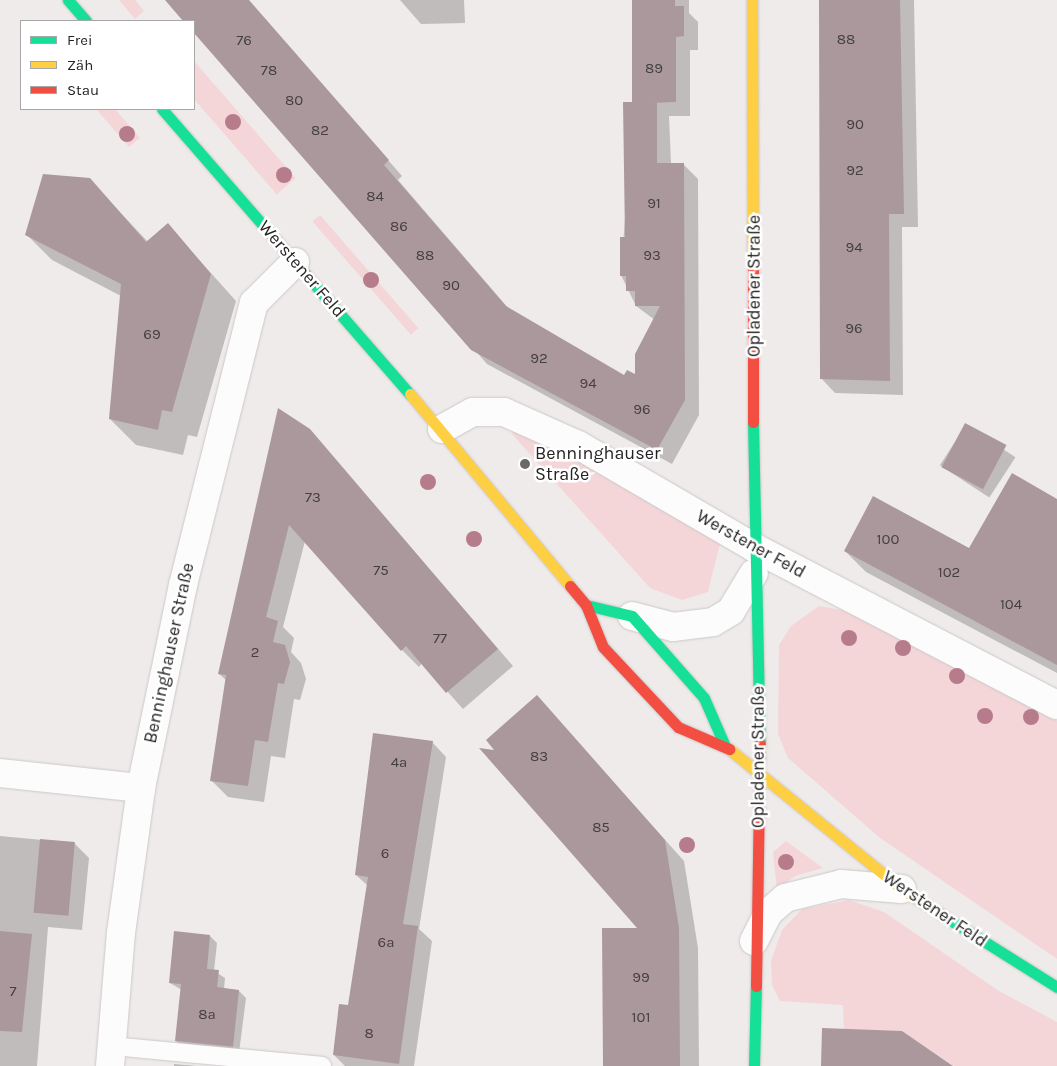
<!DOCTYPE html>
<meta charset="utf-8">
<style>
body{margin:0}
#map{position:relative;width:1057px;height:1066px;overflow:hidden;background:#f0ebeb;font-family:Karla,sans-serif}
div>[style]{position:absolute}
.green>*{inset:0;background:#f4d6d9;transform-origin:0 0}
.shadow>*{inset:0;background:#0003;transform-origin:0 0}
.building>*{inset:0;background:#aa989c;transform-origin:0 0}
.roads{filter:drop-shadow(0 0 1px #cbc8c8) drop-shadow(0 0 1px #cbc8c8)}
.lane>*{height:18px;margin:-9px;padding:0 9px;transform-origin:9px;border-radius:9px;background:#fdfcfc}
.street>*{height:28px;margin:-14px;padding:0 14px;transform-origin:14px;border-radius:14px;background:#fdfcfc}
.fast>*{height:11px;margin:-5.5px;padding:0 5.5px;transform-origin:5.5px;border-radius:5.5px;background:#16e098}
.slow>*{height:11px;margin:-5.5px;padding:0 5.5px;transform-origin:5.5px;border-radius:5.5px;background:#ffcf43}
.jam>*{height:11px;margin:-5.5px;padding:0 5.5px;transform-origin:5.5px;border-radius:5.5px;background:#f24e42}
.trees>*{width:16px;height:16px;margin:-8px;border-radius:50%;background:#b67c8b}
.dots>*{width:14px;height:14px;translate:-50% -50%;box-sizing:border-box;border:2px solid #fff;border-radius:50%}
span{translate:-50% -50%;white-space:nowrap;text-align:center;line-height:1.15;-webkit-text-stroke:5px #fff;paint-order:stroke}
.number-label{font-size:15px;color:#464040}
.number-label span{-webkit-text-stroke-width:0}
.street-label{font-size:18px;color:#252222}
.poi-label{font-size:18px;color:#252222}
.left{translate:0 -50%;text-align:left}
.legend{position:absolute;left:20px;top:20px;width:175px;height:90px;box-sizing:border-box;background:#fff;border:1px solid #a8a7a7;margin:0;padding:6px 9px;list-style:none;font-size:15px;color:#252222}
.legend li{display:flex;align-items:center;gap:10px;height:25px}
.legend b{width:25px;border:1px solid #a8a7a7}
</style>
<div id="map">
<div class="green">
<i style="clip-path:polygon(119px 0,135px 0,144px 11px,135px 19px)"></i>
<i style="left:194px;top:61px;width:155px;height:25px;rotate:49deg"></i>
<i style="clip-path:polygon(96px 109px,115px 109px,140px 138px,129px 147px)"></i>
<i style="left:320px;top:215px;width:150px;height:10px;rotate:49deg"></i>
<i style="clip-path:polygon(515px 427px,722px 536px,708px 592px,682px 600px,650px 588px,512px 434px)"></i>
<i style="clip-path:polygon(819px 606px,842px 610px,906px 640px,1057px 721px,1057px 959px,880px 838px,788px 758px,778px 734px,779px 645px,791px 626px)"></i>
<i style="clip-path:polygon(786px 841px,823px 868px,795px 876px,777px 890px,773px 852px)"></i>
<i style="clip-path:polygon(849px 900px,884px 912px,999px 991px,1057px 1022px,1057px 1066px,954px 1066px,901px 1031px,844px 1032px,843px 1005px,780px 1001px,772px 985px,771px 961px,782px 930px,802px 909px)"></i>
</div>
<div class="shadow">
<i style="clip-path:polygon(167px 0,248px 0,402px 176px,398px 180px,509px 309px,624px 377px,637px 377px,655px 320px,636px 306px,621px 275px,633px 103px,633px 0,689px 0,689px 13px,698px 22px,698px 50px,690px 50px,690px 116px,669px 116px,671px 164px,683px 164px,698px 179px,699px 415px,672px 464px,487px 364px,194px 30px,194px 21px,186px 21px)"></i>
<i style="clip-path:polygon(400px 0,464px 0,465px 23px,421px 24px)"></i>
<i style="clip-path:polygon(821px 0,914px 0,918px 227px,902px 227px,903px 395px,835px 393px,821px 378px)"></i>
<i style="clip-path:polygon(89px 179px,148px 242px,168px 225px,236px 301px,197px 437px,188px 435px,183px 455px,136px 445px,110px 419px,121px 296px,52px 260px,27px 235px)"></i>
<i style="left:966px;top:425px;width:59px;height:48px;rotate:33deg"></i>
<i style="clip-path:polygon(309px 430px,513px 666px,463px 709px,422px 663px,419px 667px,402px 650px,305px 541px,283px 627px,294px 638px,291px 652px,301px 663px,306px 679px,300px 700px,294px 699px,285px 758px,271px 756px,264px 802px,228px 797px,211px 780px,226px 680px,219px 674px)"></i>
<i style="clip-path:polygon(1057px 500px,1057px 673px,866px 572px,845px 551px,969px 549px)"></i>
<i style="clip-path:polygon(537px 697px,684px 861px,698px 948px,699px 1066px,604px 1066px,640px 929px,497px 752px)"></i>
<i style="clip-path:polygon(432px 742px,446px 757px,419px 929px,432px 941px,414px 1066px,345px 1066px,334px 1055px,349px 1006px,368px 886px,356px 875px)"></i>
<i style="clip-path:polygon(0 836px,74px 843px,89px 858px,82px 930px,48px 927px,37px 1066px,0 1066px)"></i>
<i style="clip-path:polygon(210px 936px,217px 943px,214px 971px,225px 978px,224px 989px,239px 991px,246px 998px,239px 1053px,183px 1048px,176px 1041px,182px 990px,170px 983px)"></i>
<i style="clip-path:polygon(174px 1064px,197px 1066px,174px 1066px)"></i>
</div>
<div class="building">
<i style="clip-path:polygon(165px 0,249px 0,389px 160px,384px 165px,506px 306px,624px 375px,627px 370px,635px 374px,635px 354px,660px 306px,635px 306px,635px 291px,626px 291px,626px 276px,620px 276px,620px 237px,625px 237px,623px 102px,632px 102px,632px 0,675px 0,675px 6px,684px 6px,684px 36px,676px 37px,676px 102px,651px 103px,657px 103px,657px 163px,684px 163px,685px 400px,657px 450px,471px 350px,194px 33px,194px 21px,183px 21px)"></i>
<i style="clip-path:polygon(819px 0,900px 0,904px 214px,889px 214px,890px 381px,820px 379px)"></i>
<i style="clip-path:polygon(43px 174px,90px 178px,146px 242px,168px 223px,211px 274px,172px 412px,162px 410px,158px 430px,109px 419px,121px 284px,25px 235px)"></i>
<i style="clip-path:polygon(278px 408px,310px 429px,498px 649px,446px 693px,406px 646px,401px 651px,289px 525px,266px 617px,278px 621px,273px 642px,285px 645px,290px 662px,284px 684px,278px 683px,268px 742px,255px 740px,248px 786px,210px 781px,226px 675px,218px 674px)"></i>
<i style="left:965px;top:423px;width:47px;height:50px;rotate:28deg"></i>
<i style="clip-path:polygon(1012px 473px,1057px 499px,1057px 665px,844px 551px,873px 496px,969px 548px)"></i>
<i style="clip-path:polygon(537px 695px,665px 840px,679px 928px,680px 1066px,603px 1066px,602px 928px,637px 928px,479px 748px,494px 750px,486px 740px)"></i>
<i style="clip-path:polygon(373px 733px,433px 741px,403px 924px,418px 926px,399px 1064px,333px 1055px,339px 1004px,348px 1005px,368px 877px,355px 875px)"></i>
<i style="left:40px;top:839px;width:35px;height:74px;rotate:5deg"></i>
<i style="clip-path:polygon(0 931px,32px 934px,22px 1032px,0 1031px)"></i>
<i style="clip-path:polygon(174px 931px,210px 935px,207px 969px,219px 970px,217px 987px,239px 990px,233px 1047px,175px 1041px,181px 984px,169px 983px)"></i>
<i style="clip-path:polygon(822px 1028px,902px 1031px,953px 1066px,821px 1066px)"></i>
</div>
<div class="roads">
<div class="lane">
<i style="left:112px;top:1046px;width:211px;rotate:5.4deg"></i>
</div>
<div class="street">
<i style="left:442px;top:429px;width:35px;rotate:-29deg"></i>
<i style="left:473px;top:412px;width:31px"></i>
<i style="left:504px;top:412px;width:81px;rotate:24deg"></i>
<i style="left:578px;top:445px;width:205px;rotate:30.2deg"></i>
<i style="left:755px;top:548px;width:340px;rotate:27.5deg"></i>
<i style="left:632px;top:616px;width:42px;rotate:15deg"></i>
<i style="left:673px;top:627px;width:40px;rotate:-7.1deg"></i>
<i style="left:713px;top:622px;width:21px;rotate:-31deg"></i>
<i style="left:731px;top:611px;width:44px;rotate:-58.8deg"></i>
<i style="left:0;top:773px;width:142px;rotate:6.1deg"></i>
<i style="left:754px;top:941px;width:31px;rotate:-63deg"></i>
<i style="left:768px;top:913px;width:23px;rotate:-41deg"></i>
<i style="left:785px;top:898px;width:58px;rotate:-14deg"></i>
<i style="left:841px;top:884px;width:61px;rotate:4.7deg"></i>
<i style="left:110px;top:1066px;width:133px;rotate:-85.3deg"></i>
<i style="left:121px;top:933px;width:146px;rotate:-82.1deg"></i>
<i style="left:141px;top:788px;width:207px;rotate:-78.3deg"></i>
<i style="left:183px;top:585px;width:291px;rotate:-75.9deg"></i>
<i style="left:254px;top:303px;width:58px;rotate:-45deg"></i>
</div>
<div class="fast">
<i style="left:68px;top:0;width:28px;rotate:49deg"></i>
<i style="left:162px;top:109px;width:378px;rotate:49deg"></i>
<i style="left:753px;top:422px;width:322px;rotate:88.8deg"></i>
<i style="left:586px;top:605px;width:47px;rotate:13.4deg"></i>
<i style="left:632px;top:616px;width:109px;rotate:48.7deg"></i>
<i style="left:704px;top:698px;width:52px;rotate:66.4deg"></i>
<i style="left:939px;top:913px;width:139px;rotate:32.1deg"></i>
<i style="left:754px;top:1066px;width:80px;rotate:-88.6deg"></i>
</div>
<div class="slow">
<i style="left:752px;top:0;width:264px;rotate:89.8deg"></i>
<i style="left:410px;top:394px;width:250px;rotate:50.2deg"></i>
<i style="left:729px;top:749px;width:223px;rotate:39deg"></i>
<i style="left:902px;top:889px;width:44px;rotate:33deg"></i>
</div>
<div class="jam">
<i style="left:753px;top:264px;width:158px;rotate:90deg"></i>
<i style="left:570px;top:586px;width:25px;rotate:50deg"></i>
<i style="left:586px;top:605px;width:45px;rotate:68deg"></i>
<i style="left:603px;top:647px;width:110px;rotate:46.8deg"></i>
<i style="left:678px;top:727px;width:56px;rotate:23.3deg"></i>
<i style="left:756px;top:986px;width:242px;rotate:-89.1deg"></i>
</div>
</div>
<div class="trees">
<i style="left:233px;top:122px"></i>
<i style="left:127px;top:134px"></i>
<i style="left:284px;top:175px"></i>
<i style="left:371px;top:280px"></i>
<i style="left:428px;top:482px"></i>
<i style="left:474px;top:539px"></i>
<i style="left:849px;top:638px"></i>
<i style="left:903px;top:648px"></i>
<i style="left:957px;top:676px"></i>
<i style="left:985px;top:716px"></i>
<i style="left:1031px;top:717px"></i>
<i style="left:687px;top:845px"></i>
<i style="left:786px;top:862px"></i>
</div>
<div class="dots">
<i style="left:525px;top:464px;background:#6c6868"></i>
</div>
<div class="number-label">
<span style="left:846px;top:40px">88</span>
<span style="left:244px;top:41px">76</span>
<span style="left:654px;top:69px">89</span>
<span style="left:269px;top:71px">78</span>
<span style="left:294px;top:101px">80</span>
<span style="left:855px;top:125px">90</span>
<span style="left:320px;top:131px">82</span>
<span style="left:855px;top:171px">92</span>
<span style="left:375px;top:197px">84</span>
<span style="left:654px;top:204px">91</span>
<span style="left:399px;top:227px">86</span>
<span style="left:854px;top:248px">94</span>
<span style="left:425px;top:256px">88</span>
<span style="left:652px;top:256px">93</span>
<span style="left:451px;top:286px">90</span>
<span style="left:854px;top:329px">96</span>
<span style="left:152px;top:335px">69</span>
<span style="left:539px;top:359px">92</span>
<span style="left:588px;top:384px">94</span>
<span style="left:642px;top:410px">96</span>
<span style="left:313px;top:498px">73</span>
<span style="left:888px;top:540px">100</span>
<span style="left:381px;top:571px">75</span>
<span style="left:949px;top:573px">102</span>
<span style="left:1011px;top:605px">104</span>
<span style="left:440px;top:639px">77</span>
<span style="left:255px;top:653px">2</span>
<span style="left:539px;top:757px">83</span>
<span style="left:399px;top:763px">4a</span>
<span style="left:601px;top:828px">85</span>
<span style="left:385px;top:854px">6</span>
<span style="left:386px;top:943px">6a</span>
<span style="left:641px;top:978px">99</span>
<span style="left:13px;top:992px">7</span>
<span style="left:207px;top:1015px">8a</span>
<span style="left:641px;top:1018px">101</span>
<span style="left:369px;top:1034px">8</span>
</div>
<div class="street-label">
<span style="left:302px;top:269px;rotate:49deg">Werstener Feld</span>
<span style="left:754px;top:286px;rotate:-90deg">Opladener Straße</span>
<span style="left:751px;top:544px;rotate:29deg">Werstener Feld</span>
<span style="left:169px;top:653px;rotate:-78deg">Benninghauser Straße</span>
<span style="left:758px;top:757px;rotate:-90deg">Opladener Straße</span>
<span style="left:935px;top:909px;rotate:34deg">Werstener Feld</span>
</div>
<div class="poi-label">
<span class="left" style="left:535px;top:464px">Benninghauser<br>Straße</span>
</div>
<ul class="legend">
<li><b style="height:6px;background:#16e098"></b>Frei</li>
<li><b style="height:6px;background:#ffcf43"></b>Zäh</li>
<li><b style="height:6px;background:#f24e42"></b>Stau</li>
</ul>
</div>
